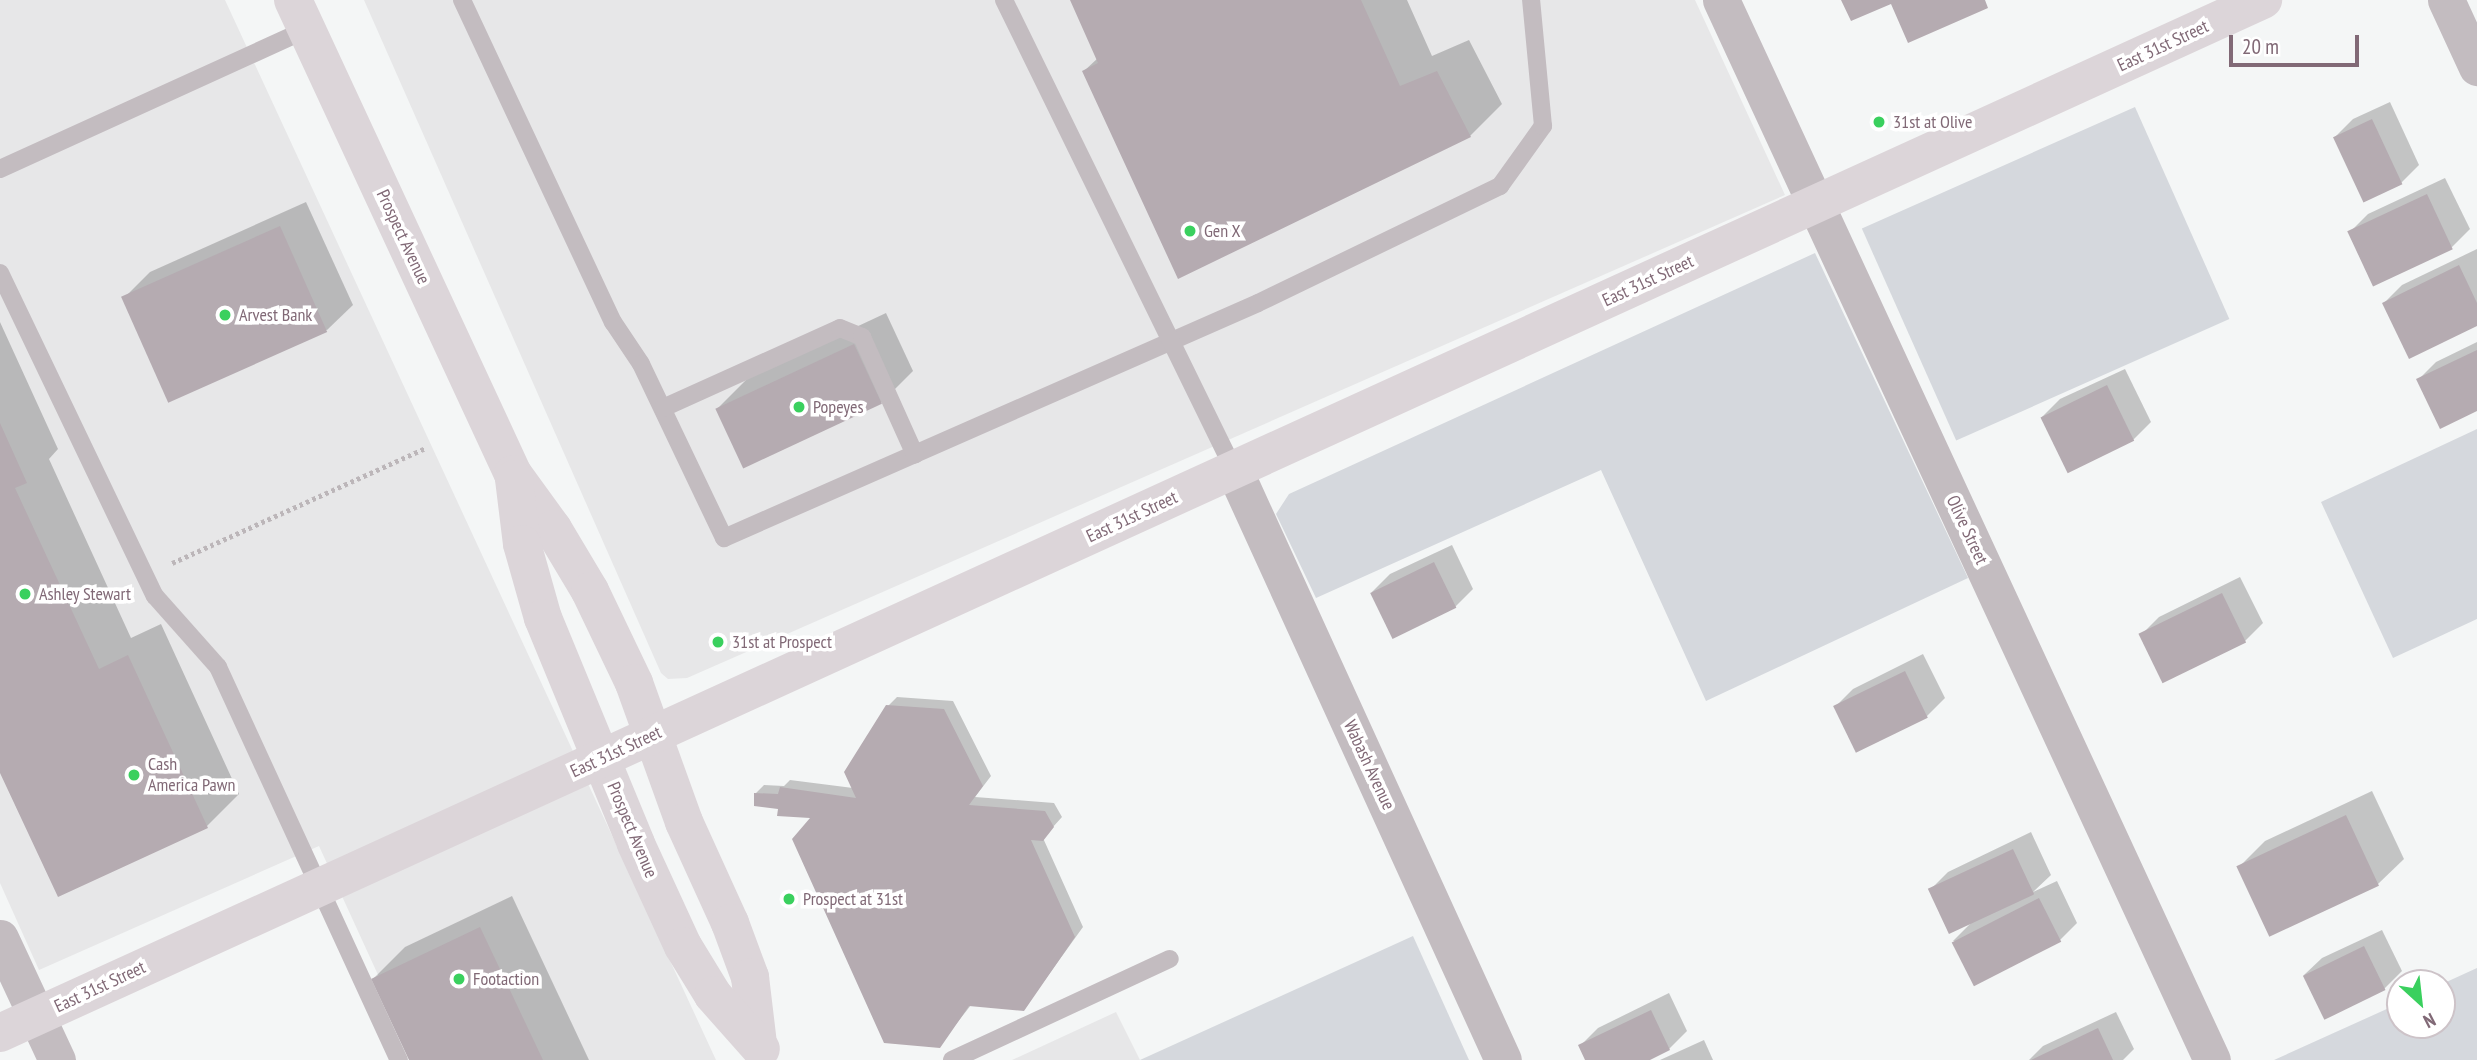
<!DOCTYPE html>
<style>
body{margin:0}
#map{position:relative;width:2477px;height:1060px;overflow:hidden;background:#f4f6f6;font-family:"PT Sans Narrow",sans-serif}
div>[style]{position:absolute}
.built>*{inset:0;background:#e7e7e8}
.green>*{inset:0;background:#d5d8dd;transform-origin:0 0}
.shadow>*{inset:0;background:#0003}
.building>*{inset:0;background:#b5abb1;transform-origin:0 0}
.path>*{height:4.5px;margin-top:-2.25px;transform-origin:0;background:repeating-linear-gradient(90deg,#bcb6b9 0 3.5px,transparent 0 7px)}
.lane>*{height:18px;margin:-9px;padding:0 9px;transform-origin:9px;border-radius:9px;background:#c3bcc0}
.street>*{height:37px;margin:-18.5px;padding:0 18.5px;transform-origin:18.5px;border-radius:18.5px;background:#c3bcc0}
.secondary>*{height:38px;margin:-19px;padding:0 19px;transform-origin:19px;border-radius:19px;background:#dcd5d9}
.dots>*{width:19px;height:19px;translate:-50% -50%;box-sizing:border-box;border:4px solid #fff;border-radius:50%}
span{translate:-50% -50%;white-space:nowrap;text-align:center;line-height:1.15;-webkit-text-stroke:7px #fff;paint-order:stroke}
.street-label{font-size:18px;color:#816976}
.poi-label{font-size:18px;color:#816976}
.left{translate:0 -50%;text-align:left}
.north{position:absolute;left:2386px;top:969px;width:70px;height:70px;box-sizing:border-box;background:#fff;border:2px solid #cdc3c8;border-radius:50%;rotate:153deg;font-size:19px;font-weight:700;line-height:28px;text-align:center;color:#816976}
.north::after{content:'';display:block;margin:auto;width:24px;height:32px;background:#3ad05e;clip-path:polygon(50% 0,100% 100%,50% 72%,0 100%)}
.scale{position:absolute;left:2229px;top:35px;width:130px;height:32px;box-sizing:border-box;border:4px solid #816976;border-top:0;padding-left:9px;font-size:21px;line-height:24px;white-space:nowrap;color:#816976;-webkit-text-stroke:5px #fff;paint-order:stroke}
</style>
<div id="map">
<div class="built">
<i style="clip-path:polygon(0 0,225px 0,716px 1060px,417px 1060px,319px 846px,39px 970px,0 883px)"></i>
<i style="clip-path:polygon(364px 0,1695px 0,1785px 195px,687px 678px,668px 679px,661px 673px)"></i>
<i style="clip-path:polygon(1116px 1012px,1140px 1060px,1012px 1060px)"></i>
</div>
<div class="green">
<i style="left:2135px;top:107px;width:232px;height:299px;rotate:66deg"></i>
<i style="clip-path:polygon(1815px 253px,1968px 578px,1706px 701px,1601px 470px,1316px 598px,1276px 514px,1289px 494px)"></i>
<i style="clip-path:polygon(2477px 429px,2477px 619px,2393px 658px,2321px 502px)"></i>
<i style="clip-path:polygon(1413px 936px,1469px 1060px,1140px 1060px)"></i>
<i style="clip-path:polygon(2477px 968px,2477px 1060px,2274px 1060px,2400px 1003px,2400px 1025px,2442px 1025px,2442px 984px)"></i>
</div>
<div class="shadow">
<i style="clip-path:polygon(1072px 0,1407px 0,1432px 56px,1469px 40px,1502px 104px,1470px 136px,1084px 71px,1098px 58px)"></i>
<i style="clip-path:polygon(2390px 102px,2419px 165px,2401px 183px,2335px 137px,2353px 119px)"></i>
<i style="clip-path:polygon(2445px 178px,2470px 229px,2452px 247px,2350px 232px,2368px 214px)"></i>
<i style="clip-path:polygon(306px 202px,353px 305px,327px 330px,124px 298px,150px 272px)"></i>
<i style="clip-path:polygon(2477px 249px,2477px 324px,2384px 303px,2402px 285px)"></i>
<i style="clip-path:polygon(886px 313px,913px 371px,881px 403px,717px 409px,749px 377px)"></i>
<i style="clip-path:polygon(0 322px,58px 449px,49px 459px,131px 638px,161px 624px,239px 794px,207px 826px,0 768px)"></i>
<i style="clip-path:polygon(2477px 342px,2477px 409px,2418px 380px,2436px 362px)"></i>
<i style="clip-path:polygon(2125px 369px,2151px 422px,2133px 440px,2042px 417px,2060px 399px)"></i>
<i style="clip-path:polygon(1452px 545px,1473px 589px,1455px 607px,1372px 592px,1390px 574px)"></i>
<i style="clip-path:polygon(2240px 577px,2263px 623px,2245px 641px,2163px 681px,2141px 635px,2159px 617px)"></i>
<i style="clip-path:polygon(1923px 654px,1945px 698px,1927px 716px,1835px 707px,1853px 689px)"></i>
<i style="clip-path:polygon(897px 697px,953px 701px,991px 776px,975px 797px,1054px 803px,1062px 817px,1043px 838px,1083px 927px,1024px 1009px,971px 1005px,939px 1046px,813px 817px,780px 807px,755px 794px,764px 785px,784px 786px,790px 780px,853px 788px,888px 706px)"></i>
<i style="clip-path:polygon(2372px 791px,2404px 859px,2378px 884px,2239px 867px,2265px 841px)"></i>
<i style="clip-path:polygon(2031px 832px,2051px 875px,2033px 892px,2057px 881px,2077px 923px,2060px 940px,1953px 941px,1972px 922px,1930px 890px,1948px 872px)"></i>
<i style="clip-path:polygon(512px 896px,589px 1060px,411px 1060px,373px 979px,405px 947px)"></i>
<i style="clip-path:polygon(2382px 930px,2402px 971px,2384px 989px,2304px 975px,2322px 958px)"></i>
<i style="clip-path:polygon(1669px 993px,1687px 1031px,1669px 1049px,1646px 1060px,1587px 1060px,1580px 1046px,1598px 1028px)"></i>
<i style="clip-path:polygon(2116px 1012px,2134px 1049px,2123px 1060px,2029px 1060px,2043px 1046px)"></i>
<i style="clip-path:polygon(1704px 1040px,1713px 1060px,1660px 1060px)"></i>
</div>
<div class="building">
<i style="clip-path:polygon(1070px 0,1361px 0,1400px 86px,1437px 71px,1471px 137px,1178px 279px,1082px 71px,1098px 63px)"></i>
<i style="clip-path:polygon(1841px 0,1985px 0,1988px 8px,1908px 43px,1891px 4px,1851px 21px)"></i>
<i style="left:2372px;top:119px;width:72px;height:43px;rotate:65deg"></i>
<i style="left:2427px;top:194px;width:61px;height:88px;rotate:65deg"></i>
<i style="left:280px;top:226px;width:116px;height:174px;rotate:66deg"></i>
<i style="clip-path:polygon(2459px 265px,2477px 303px,2477px 326px,2409px 359px,2382px 303px)"></i>
<i style="left:854px;top:344px;width:66px;height:153px;rotate:65deg"></i>
<i style="clip-path:polygon(2477px 350px,2477px 411px,2440px 429px,2416px 379px)"></i>
<i style="left:2107px;top:385px;width:62px;height:74px;rotate:64deg"></i>
<i style="clip-path:polygon(0 423px,27px 483px,15px 488px,99px 669px,128px 655px,208px 828px,58px 897px,0 773px)"></i>
<i style="left:1434px;top:562px;width:51px;height:71px;rotate:64deg"></i>
<i style="left:2222px;top:593px;width:55px;height:93px;rotate:64deg"></i>
<i style="left:1905px;top:671px;width:52px;height:80px;rotate:64deg"></i>
<i style="clip-path:polygon(886px 705px,944px 709px,983px 786px,969px 805px,1045px 811px,1054px 827px,1043px 841px,1031px 840px,1075px 937px,1024px 1011px,969px 1006px,940px 1048px,884px 1043px,792px 839px,810px 818px,777px 816px,778px 809px,754px 806px,754px 793px,778px 794px,780px 787px,856px 798px,844px 772px)"></i>
<i style="left:2346px;top:815px;width:78px;height:121px;rotate:65deg"></i>
<i style="left:2013px;top:849px;width:50px;height:94px;rotate:65deg"></i>
<i style="left:2039px;top:898px;width:49px;height:98px;rotate:63deg"></i>
<i style="clip-path:polygon(480px 927px,543px 1060px,409px 1060px,371px 979px)"></i>
<i style="left:2364px;top:946px;width:49px;height:68px;rotate:64deg"></i>
<i style="clip-path:polygon(1651px 1010px,1670px 1050px,1650px 1060px,1585px 1060px,1578px 1045px)"></i>
<i style="clip-path:polygon(2098px 1028px,2113px 1060px,2031px 1060px)"></i>
</div>
<div class="path">
<i style="left:172px;top:563px;width:279px;rotate:-24.4deg"></i>
</div>
<div class="lane">
<i style="left:462px;top:0;width:356px;rotate:64.9deg"></i>
<i style="left:613px;top:322px;width:50px;rotate:56.3deg"></i>
<i style="left:641px;top:364px;width:193px;rotate:64.5deg"></i>
<i style="left:724px;top:538px;width:583px;rotate:-23.75deg"></i>
<i style="left:1258px;top:303px;width:269px;rotate:-25.8deg"></i>
<i style="left:1500px;top:186px;width:74px;rotate:-54.4deg"></i>
<i style="left:1543px;top:126px;width:127px;rotate:-95.4deg"></i>
<i style="left:1004px;top:0;width:523px;rotate:63.92deg"></i>
<i style="left:0;top:169px;width:337px;rotate:-24.5deg"></i>
<i style="left:0;top:273px;width:358px;rotate:64.4deg"></i>
<i style="left:155px;top:596px;width:95px;rotate:48.4deg"></i>
<i style="left:218px;top:667px;width:433px;rotate:65.3deg"></i>
<i style="left:663px;top:408px;width:194px;rotate:-24.3deg"></i>
<i style="left:840px;top:328px;width:24px;rotate:22deg"></i>
<i style="left:862px;top:337px;width:129px;rotate:65.8deg"></i>
<i style="left:952px;top:1060px;width:240px;rotate:-24.9deg"></i>
</div>
<div class="street">
<i style="left:1721px;top:0;width:1168px;rotate:65.15deg"></i>
<i style="left:2446px;top:0;width:74px;rotate:65.2deg"></i>
<i style="left:1234px;top:470px;width:648px;rotate:65.49deg"></i>
<i style="left:0;top:938px;width:135px;rotate:65deg"></i>
</div>
<div class="secondary">
<i style="left:293px;top:0;width:523px;rotate:65.1deg"></i>
<i style="left:513px;top:474px;width:68px;rotate:54deg"></i>
<i style="left:553px;top:529px;width:72px;rotate:59.2deg"></i>
<i style="left:590px;top:591px;width:102px;rotate:64.4deg"></i>
<i style="left:634px;top:683px;width:148px;rotate:70.2deg"></i>
<i style="left:684px;top:822px;width:111px;rotate:65.5deg"></i>
<i style="left:730px;top:923px;width:58px;rotate:69.7deg"></i>
<i style="left:750px;top:977px;width:67px;rotate:83.2deg"></i>
<i style="left:514px;top:479px;width:65px;rotate:83deg"></i>
<i style="left:522px;top:544px;width:77px;rotate:74.2deg"></i>
<i style="left:543px;top:618px;width:244px;rotate:67.6deg"></i>
<i style="left:636px;top:844px;width:112px;rotate:65.3deg"></i>
<i style="left:683px;top:946px;width:57px;rotate:58.5deg"></i>
<i style="left:713px;top:995px;width:72px;rotate:48.4deg"></i>
<i style="left:0;top:1033px;width:2488px;rotate:-24.54deg"></i>
</div>
<div class="dots">
<i style="left:1879px;top:122px;background:#3ad05e"></i>
<i style="left:1190px;top:231px;background:#3ad05e"></i>
<i style="left:225px;top:315px;background:#3ad05e"></i>
<i style="left:799px;top:407px;background:#3ad05e"></i>
<i style="left:25px;top:594px;background:#3ad05e"></i>
<i style="left:718px;top:642px;background:#3ad05e"></i>
<i style="left:134px;top:775px;background:#3ad05e"></i>
<i style="left:789px;top:899px;background:#3ad05e"></i>
<i style="left:459px;top:979px;background:#3ad05e"></i>
</div>
<div class="street-label">
<span style="left:2163px;top:46px;rotate:-25deg">East 31st Street</span>
<span style="left:403px;top:237px;rotate:65deg">Prospect Avenue</span>
<span style="left:1648px;top:281px;rotate:-25deg">East 31st Street</span>
<span style="left:1132px;top:517px;rotate:-25deg">East 31st Street</span>
<span style="left:1967px;top:530px;rotate:65deg">Olive Street</span>
<span style="left:616px;top:752px;rotate:-25deg">East 31st Street</span>
<span style="left:1369px;top:765px;rotate:65deg">Wabash Avenue</span>
<span style="left:632px;top:830px;rotate:67deg">Prospect Avenue</span>
<span style="left:100px;top:987px;rotate:-25deg">East 31st Street</span>
</div>
<div class="poi-label">
<span class="left" style="left:1893px;top:122px">31st at Olive</span>
<span class="left" style="left:1204px;top:231px">Gen X</span>
<span class="left" style="left:239px;top:315px">Arvest Bank</span>
<span class="left" style="left:813px;top:407px">Popeyes</span>
<span class="left" style="left:39px;top:594px">Ashley Stewart</span>
<span class="left" style="left:732px;top:642px">31st at Prospect</span>
<span class="left" style="left:148px;top:775px">Cash<br>America Pawn</span>
<span class="left" style="left:803px;top:899px">Prospect at 31st</span>
<span class="left" style="left:473px;top:979px">Footaction</span>
</div>
<div class="north">N</div>
<div class="scale">20 m</div>
</div>
